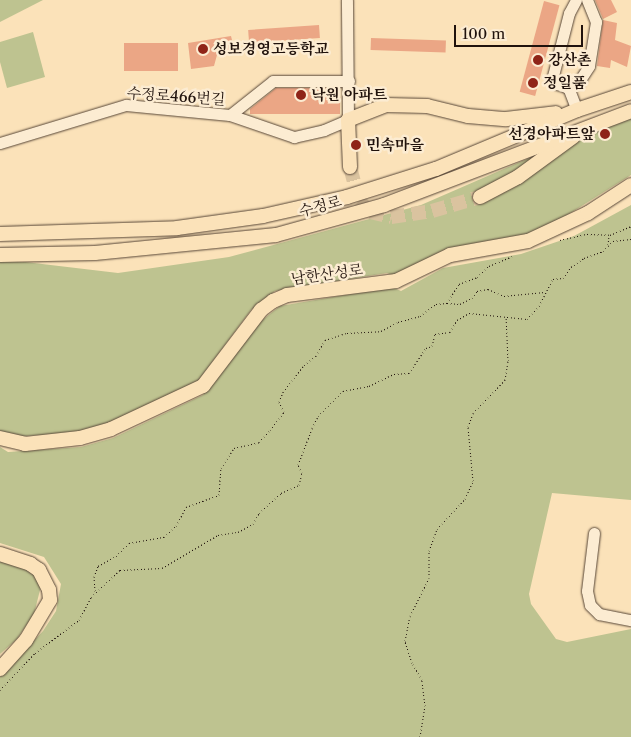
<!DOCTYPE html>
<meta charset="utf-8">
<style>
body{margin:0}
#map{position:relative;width:631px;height:737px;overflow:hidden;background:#fbe2b9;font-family:"Libre Caslon Text","Noto Serif KR",serif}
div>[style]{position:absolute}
.green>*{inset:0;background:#bec390}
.building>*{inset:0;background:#eba685;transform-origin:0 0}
.major-tunnel>*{height:14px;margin-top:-7px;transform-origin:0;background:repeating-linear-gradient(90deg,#dac39f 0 14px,transparent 0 21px)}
.path>*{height:1px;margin-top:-0.5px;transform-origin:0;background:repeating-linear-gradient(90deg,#20120c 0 1px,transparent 0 3.5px)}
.roads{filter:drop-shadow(0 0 1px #574637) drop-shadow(0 0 1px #574637)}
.minor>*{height:11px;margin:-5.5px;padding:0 5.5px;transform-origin:5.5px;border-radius:5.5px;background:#fcecd2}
.major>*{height:14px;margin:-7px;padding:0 7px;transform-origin:7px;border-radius:7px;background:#fbe2b9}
.dots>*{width:14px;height:14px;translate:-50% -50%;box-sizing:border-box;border:2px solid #fcecd2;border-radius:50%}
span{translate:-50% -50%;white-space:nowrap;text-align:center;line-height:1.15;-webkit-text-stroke:5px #fcecd2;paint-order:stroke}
.poi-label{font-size:15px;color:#20120c;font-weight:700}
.left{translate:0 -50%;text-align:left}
.right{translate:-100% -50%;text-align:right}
.street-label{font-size:15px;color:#20120c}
.scale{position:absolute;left:454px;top:25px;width:129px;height:22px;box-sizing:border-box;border:2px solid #20120c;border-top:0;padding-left:6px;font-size:15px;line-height:18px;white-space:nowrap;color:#20120c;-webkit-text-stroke:4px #fcecd2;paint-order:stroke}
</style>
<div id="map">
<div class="green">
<i style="clip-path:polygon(0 0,43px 0,0 22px)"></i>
<i style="clip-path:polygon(33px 32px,45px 77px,7px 88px,0 62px,0 42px)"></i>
<i style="clip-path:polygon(631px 118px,631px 175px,553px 224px,517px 240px,438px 253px,397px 277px,387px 273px,275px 291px,251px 310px,198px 381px,108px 424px,76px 433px,10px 437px,0 431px,0 259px,118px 273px,229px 257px,421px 205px,598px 128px)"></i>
<i style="clip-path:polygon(631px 205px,631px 500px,552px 493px,529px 594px,531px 604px,556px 639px,567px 642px,631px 629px,631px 737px,0 737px,0 677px,43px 631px,56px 611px,61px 584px,44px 557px,0 543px,0 447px,8px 452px,81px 447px,113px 438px,203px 395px,256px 325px,280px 306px,392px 287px,401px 291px,443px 268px,521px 254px,574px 236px)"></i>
<i style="clip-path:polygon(0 559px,30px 569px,42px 582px,34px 614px,17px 639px,0 654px)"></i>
</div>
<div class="building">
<i style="clip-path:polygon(595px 0,611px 0,617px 12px,603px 19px)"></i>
<i style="left:544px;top:1px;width:16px;height:94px;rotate:15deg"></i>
<i style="clip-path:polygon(603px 20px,617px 23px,615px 40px,631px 46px,627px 67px,611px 60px,610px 68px,597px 66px)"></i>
<i style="left:319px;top:25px;width:13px;height:71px;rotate:86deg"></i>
<i style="clip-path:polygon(231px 36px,234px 48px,229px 53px,217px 55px,214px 66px,191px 69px,188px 43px)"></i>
<i style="left:371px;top:38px;width:75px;height:12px;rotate:2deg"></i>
<i style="left:124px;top:43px;width:54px;height:28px"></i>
<i style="clip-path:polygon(276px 88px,340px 88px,340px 114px,250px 114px,250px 109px)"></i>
</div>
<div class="major-tunnel">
<i style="left:350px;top:167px;width:35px;rotate:75deg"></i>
<i style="left:359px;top:201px;width:16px;rotate:45deg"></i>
<i style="left:370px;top:212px;width:22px;rotate:13deg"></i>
<i style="left:391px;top:217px;width:41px;rotate:-8.3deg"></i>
<i style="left:432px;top:211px;width:50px;rotate:-16.3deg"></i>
</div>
<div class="path">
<i style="left:560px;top:240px;width:28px;rotate:-13deg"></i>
<i style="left:587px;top:234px;width:23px;rotate:2deg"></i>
<i style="left:610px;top:235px;width:23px;rotate:-23deg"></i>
<i style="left:608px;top:245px;width:9px;rotate:-84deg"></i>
<i style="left:447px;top:303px;width:13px;rotate:4deg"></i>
<i style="left:460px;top:304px;width:13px;rotate:-27deg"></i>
<i style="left:472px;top:298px;width:9px;rotate:-54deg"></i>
<i style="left:477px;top:291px;width:11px;rotate:-10deg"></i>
<i style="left:488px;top:289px;width:17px;rotate:24deg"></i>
<i style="left:504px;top:296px;width:41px;rotate:-5.6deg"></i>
<i style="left:95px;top:591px;width:14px;rotate:-94deg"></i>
<i style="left:94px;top:577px;width:12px;rotate:-70deg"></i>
<i style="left:98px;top:566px;width:21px;rotate:-29deg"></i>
<i style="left:116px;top:556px;width:18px;rotate:-45deg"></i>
<i style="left:129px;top:543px;width:36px;rotate:-10deg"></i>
<i style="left:164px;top:537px;width:16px;rotate:-43deg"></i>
<i style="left:176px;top:526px;width:21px;rotate:-62deg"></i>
<i style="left:186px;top:507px;width:35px;rotate:-20deg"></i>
<i style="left:219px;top:495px;width:27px;rotate:-86deg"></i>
<i style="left:221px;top:468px;width:7px;rotate:-56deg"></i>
<i style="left:225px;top:462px;width:17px;rotate:-57deg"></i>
<i style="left:234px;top:448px;width:26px;rotate:-13deg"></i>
<i style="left:259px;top:442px;width:16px;rotate:-47deg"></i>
<i style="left:270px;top:430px;width:23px;rotate:-52deg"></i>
<i style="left:284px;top:412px;width:11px;rotate:-117deg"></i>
<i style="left:279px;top:402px;width:11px;rotate:-68deg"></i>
<i style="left:283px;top:392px;width:34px;rotate:-52deg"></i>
<i style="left:304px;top:365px;width:15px;rotate:-37deg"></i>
<i style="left:316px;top:356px;width:18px;rotate:-61deg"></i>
<i style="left:325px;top:340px;width:23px;rotate:-18deg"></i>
<i style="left:347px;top:333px;width:34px;rotate:-3deg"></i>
<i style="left:381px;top:331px;width:19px;rotate:-28deg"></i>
<i style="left:398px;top:322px;width:23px;rotate:-15deg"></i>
<i style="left:420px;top:316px;width:20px;rotate:-37deg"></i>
<i style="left:436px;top:304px;width:11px;rotate:-5deg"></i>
<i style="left:447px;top:303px;width:22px;rotate:-58deg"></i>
<i style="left:459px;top:284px;width:19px;rotate:-21deg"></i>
<i style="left:477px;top:277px;width:16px;rotate:-43deg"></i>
<i style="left:489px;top:266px;width:26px;rotate:-23deg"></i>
<i style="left:0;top:690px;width:51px;rotate:-46.6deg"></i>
<i style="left:35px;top:653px;width:55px;rotate:-36.9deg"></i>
<i style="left:79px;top:620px;width:26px;rotate:-62deg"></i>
<i style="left:91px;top:597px;width:40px;rotate:-43deg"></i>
<i style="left:120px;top:570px;width:42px;rotate:-2.7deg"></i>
<i style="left:162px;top:568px;width:65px;rotate:-30.5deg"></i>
<i style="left:218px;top:535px;width:20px;rotate:-9deg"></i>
<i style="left:238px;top:532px;width:17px;rotate:-28deg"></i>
<i style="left:253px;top:524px;width:13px;rotate:-61deg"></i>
<i style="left:259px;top:513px;width:30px;rotate:-42deg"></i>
<i style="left:281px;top:493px;width:20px;rotate:-24deg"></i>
<i style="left:299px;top:485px;width:12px;rotate:-76deg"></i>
<i style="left:302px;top:473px;width:9px;rotate:-117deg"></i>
<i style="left:298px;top:465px;width:40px;rotate:-69deg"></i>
<i style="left:312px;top:428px;width:13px;rotate:-63deg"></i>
<i style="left:318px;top:416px;width:35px;rotate:-45deg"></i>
<i style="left:343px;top:391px;width:26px;rotate:-11deg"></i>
<i style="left:369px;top:386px;width:28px;rotate:-26deg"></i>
<i style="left:394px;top:374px;width:15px;rotate:-4deg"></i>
<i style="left:409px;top:373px;width:30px;rotate:-56deg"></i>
<i style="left:426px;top:348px;width:6px;rotate:-18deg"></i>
<i style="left:432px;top:346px;width:12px;rotate:-76deg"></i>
<i style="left:435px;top:334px;width:15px;rotate:-8deg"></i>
<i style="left:450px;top:332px;width:14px;rotate:-60deg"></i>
<i style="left:457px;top:320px;width:14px;rotate:-30deg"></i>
<i style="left:469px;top:313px;width:58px;rotate:5.9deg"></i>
<i style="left:527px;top:319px;width:18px;rotate:-47deg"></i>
<i style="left:539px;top:306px;width:30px;rotate:-63deg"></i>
<i style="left:553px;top:279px;width:10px;rotate:-6deg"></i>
<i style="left:563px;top:278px;width:14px;rotate:-54deg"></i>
<i style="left:571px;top:267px;width:16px;rotate:-35deg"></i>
<i style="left:584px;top:258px;width:20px;rotate:-20deg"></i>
<i style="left:603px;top:251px;width:14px;rotate:-45deg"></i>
<i style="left:613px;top:241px;width:18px;rotate:-6deg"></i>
<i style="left:420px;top:737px;width:31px;rotate:-81deg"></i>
<i style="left:425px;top:706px;width:26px;rotate:-97deg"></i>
<i style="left:422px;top:680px;width:20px;rotate:-120deg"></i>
<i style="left:412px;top:663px;width:23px;rotate:-108deg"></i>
<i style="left:405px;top:641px;width:25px;rotate:-79deg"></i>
<i style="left:410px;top:616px;width:42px;rotate:-63.4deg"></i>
<i style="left:429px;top:578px;width:27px;rotate:-90deg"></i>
<i style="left:429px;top:551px;width:23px;rotate:-70deg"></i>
<i style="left:437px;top:529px;width:41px;rotate:-47deg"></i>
<i style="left:465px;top:499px;width:20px;rotate:-66deg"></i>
<i style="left:473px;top:481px;width:54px;rotate:-95.3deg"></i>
<i style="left:468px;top:427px;width:15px;rotate:-70deg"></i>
<i style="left:473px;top:413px;width:46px;rotate:-45.9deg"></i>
<i style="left:505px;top:380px;width:19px;rotate:-81deg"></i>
<i style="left:508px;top:361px;width:45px;rotate:-92.5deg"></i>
</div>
<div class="roads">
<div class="minor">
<i style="left:576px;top:0;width:15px;rotate:118deg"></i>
<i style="left:569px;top:13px;width:65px;rotate:104.3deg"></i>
<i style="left:553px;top:76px;width:9px;rotate:63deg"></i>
<i style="left:557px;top:84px;width:9px;rotate:18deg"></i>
<i style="left:566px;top:87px;width:13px;rotate:-18deg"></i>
<i style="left:578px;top:83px;width:20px;rotate:-57deg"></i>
<i style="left:589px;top:66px;width:45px;rotate:-81deg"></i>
<i style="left:596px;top:22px;width:24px;rotate:-112deg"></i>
<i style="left:568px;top:87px;width:25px;rotate:69deg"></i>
<i style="left:230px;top:115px;width:55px;rotate:-38.3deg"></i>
<i style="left:273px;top:81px;width:76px"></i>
<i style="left:0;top:143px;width:132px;rotate:-16.8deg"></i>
<i style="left:126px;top:105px;width:104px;rotate:5.5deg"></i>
<i style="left:230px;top:115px;width:68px;rotate:19deg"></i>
<i style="left:294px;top:137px;width:31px;rotate:-13deg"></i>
<i style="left:324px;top:130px;width:26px;rotate:-23deg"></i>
<i style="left:348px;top:120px;width:120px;rotate:-90.5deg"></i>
<i style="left:594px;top:533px;width:58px;rotate:96.9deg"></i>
<i style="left:587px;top:591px;width:14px;rotate:78deg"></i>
<i style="left:590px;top:605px;width:13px;rotate:45deg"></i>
<i style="left:599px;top:614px;width:33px;rotate:11deg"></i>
</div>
<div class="major">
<i style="left:350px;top:167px;width:47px;rotate:-92.4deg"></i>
<i style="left:348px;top:120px;width:41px;rotate:-21.5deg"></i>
<i style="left:386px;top:105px;width:41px;rotate:1.4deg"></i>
<i style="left:427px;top:106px;width:42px;rotate:13.7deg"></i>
<i style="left:468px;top:116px;width:38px;rotate:5deg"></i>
<i style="left:506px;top:119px;width:50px;rotate:-6.8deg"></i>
<i style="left:480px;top:197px;width:43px;rotate:-27.8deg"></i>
<i style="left:518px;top:177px;width:69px;rotate:-36.2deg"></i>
<i style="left:0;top:234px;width:177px;rotate:-1.9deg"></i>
<i style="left:177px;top:228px;width:87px;rotate:-7.9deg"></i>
<i style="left:263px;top:216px;width:86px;rotate:-12.7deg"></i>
<i style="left:347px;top:197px;width:93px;rotate:-17.5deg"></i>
<i style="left:436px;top:169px;width:153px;rotate:-22.7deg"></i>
<i style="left:577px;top:110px;width:57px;rotate:-18.4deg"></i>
<i style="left:0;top:255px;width:95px;rotate:-1.2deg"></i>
<i style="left:95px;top:253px;width:182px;rotate:-5.7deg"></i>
<i style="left:276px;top:235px;width:112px;rotate:-15.5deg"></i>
<i style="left:384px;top:205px;width:264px;rotate:-20.8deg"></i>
<i style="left:0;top:438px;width:26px;rotate:13deg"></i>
<i style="left:25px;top:444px;width:55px;rotate:-6.2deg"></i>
<i style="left:80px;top:438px;width:32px;rotate:-16deg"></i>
<i style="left:111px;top:429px;width:102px;rotate:-25.1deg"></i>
<i style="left:203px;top:386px;width:96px;rotate:-52.7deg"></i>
<i style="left:261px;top:310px;width:15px;rotate:-37deg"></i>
<i style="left:273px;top:301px;width:15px;rotate:-23deg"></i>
<i style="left:287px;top:295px;width:110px;rotate:-7.3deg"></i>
<i style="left:396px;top:281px;width:60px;rotate:-25.7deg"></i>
<i style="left:450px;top:255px;width:79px;rotate:-10.2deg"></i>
<i style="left:528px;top:241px;width:66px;rotate:-25deg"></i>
<i style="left:588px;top:213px;width:51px;rotate:-33.1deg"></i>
<i style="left:0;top:554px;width:32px;rotate:18deg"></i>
<i style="left:30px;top:564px;width:11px;rotate:34deg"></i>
<i style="left:39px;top:570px;width:22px;rotate:63deg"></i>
<i style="left:49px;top:590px;width:10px;rotate:84deg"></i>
<i style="left:50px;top:600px;width:47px;rotate:121deg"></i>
<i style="left:26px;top:640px;width:39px;rotate:132deg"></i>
</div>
</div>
<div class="dots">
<i style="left:203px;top:49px;background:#8f2418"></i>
<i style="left:538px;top:60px;background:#8f2418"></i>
<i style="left:533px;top:83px;background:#8f2418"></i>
<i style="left:301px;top:95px;background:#8f2418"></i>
<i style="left:605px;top:134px;background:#8f2418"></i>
<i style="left:356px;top:145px;background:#8f2418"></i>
</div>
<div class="poi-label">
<span class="left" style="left:213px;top:49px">성보경영고등학교</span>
<span class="left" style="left:548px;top:60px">강산촌</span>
<span class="left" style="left:543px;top:83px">정일품</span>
<span class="left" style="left:311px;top:95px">낙원 아파트</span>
<span class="right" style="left:595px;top:134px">선경아파트앞</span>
<span class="left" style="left:366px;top:145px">민속마을</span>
</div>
<div class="street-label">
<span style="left:176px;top:96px;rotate:4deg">수정로466번길</span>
<span style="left:320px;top:206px;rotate:-15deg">수정로</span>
<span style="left:327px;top:274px;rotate:-8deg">남한산성로</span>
</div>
<div class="scale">100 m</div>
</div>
